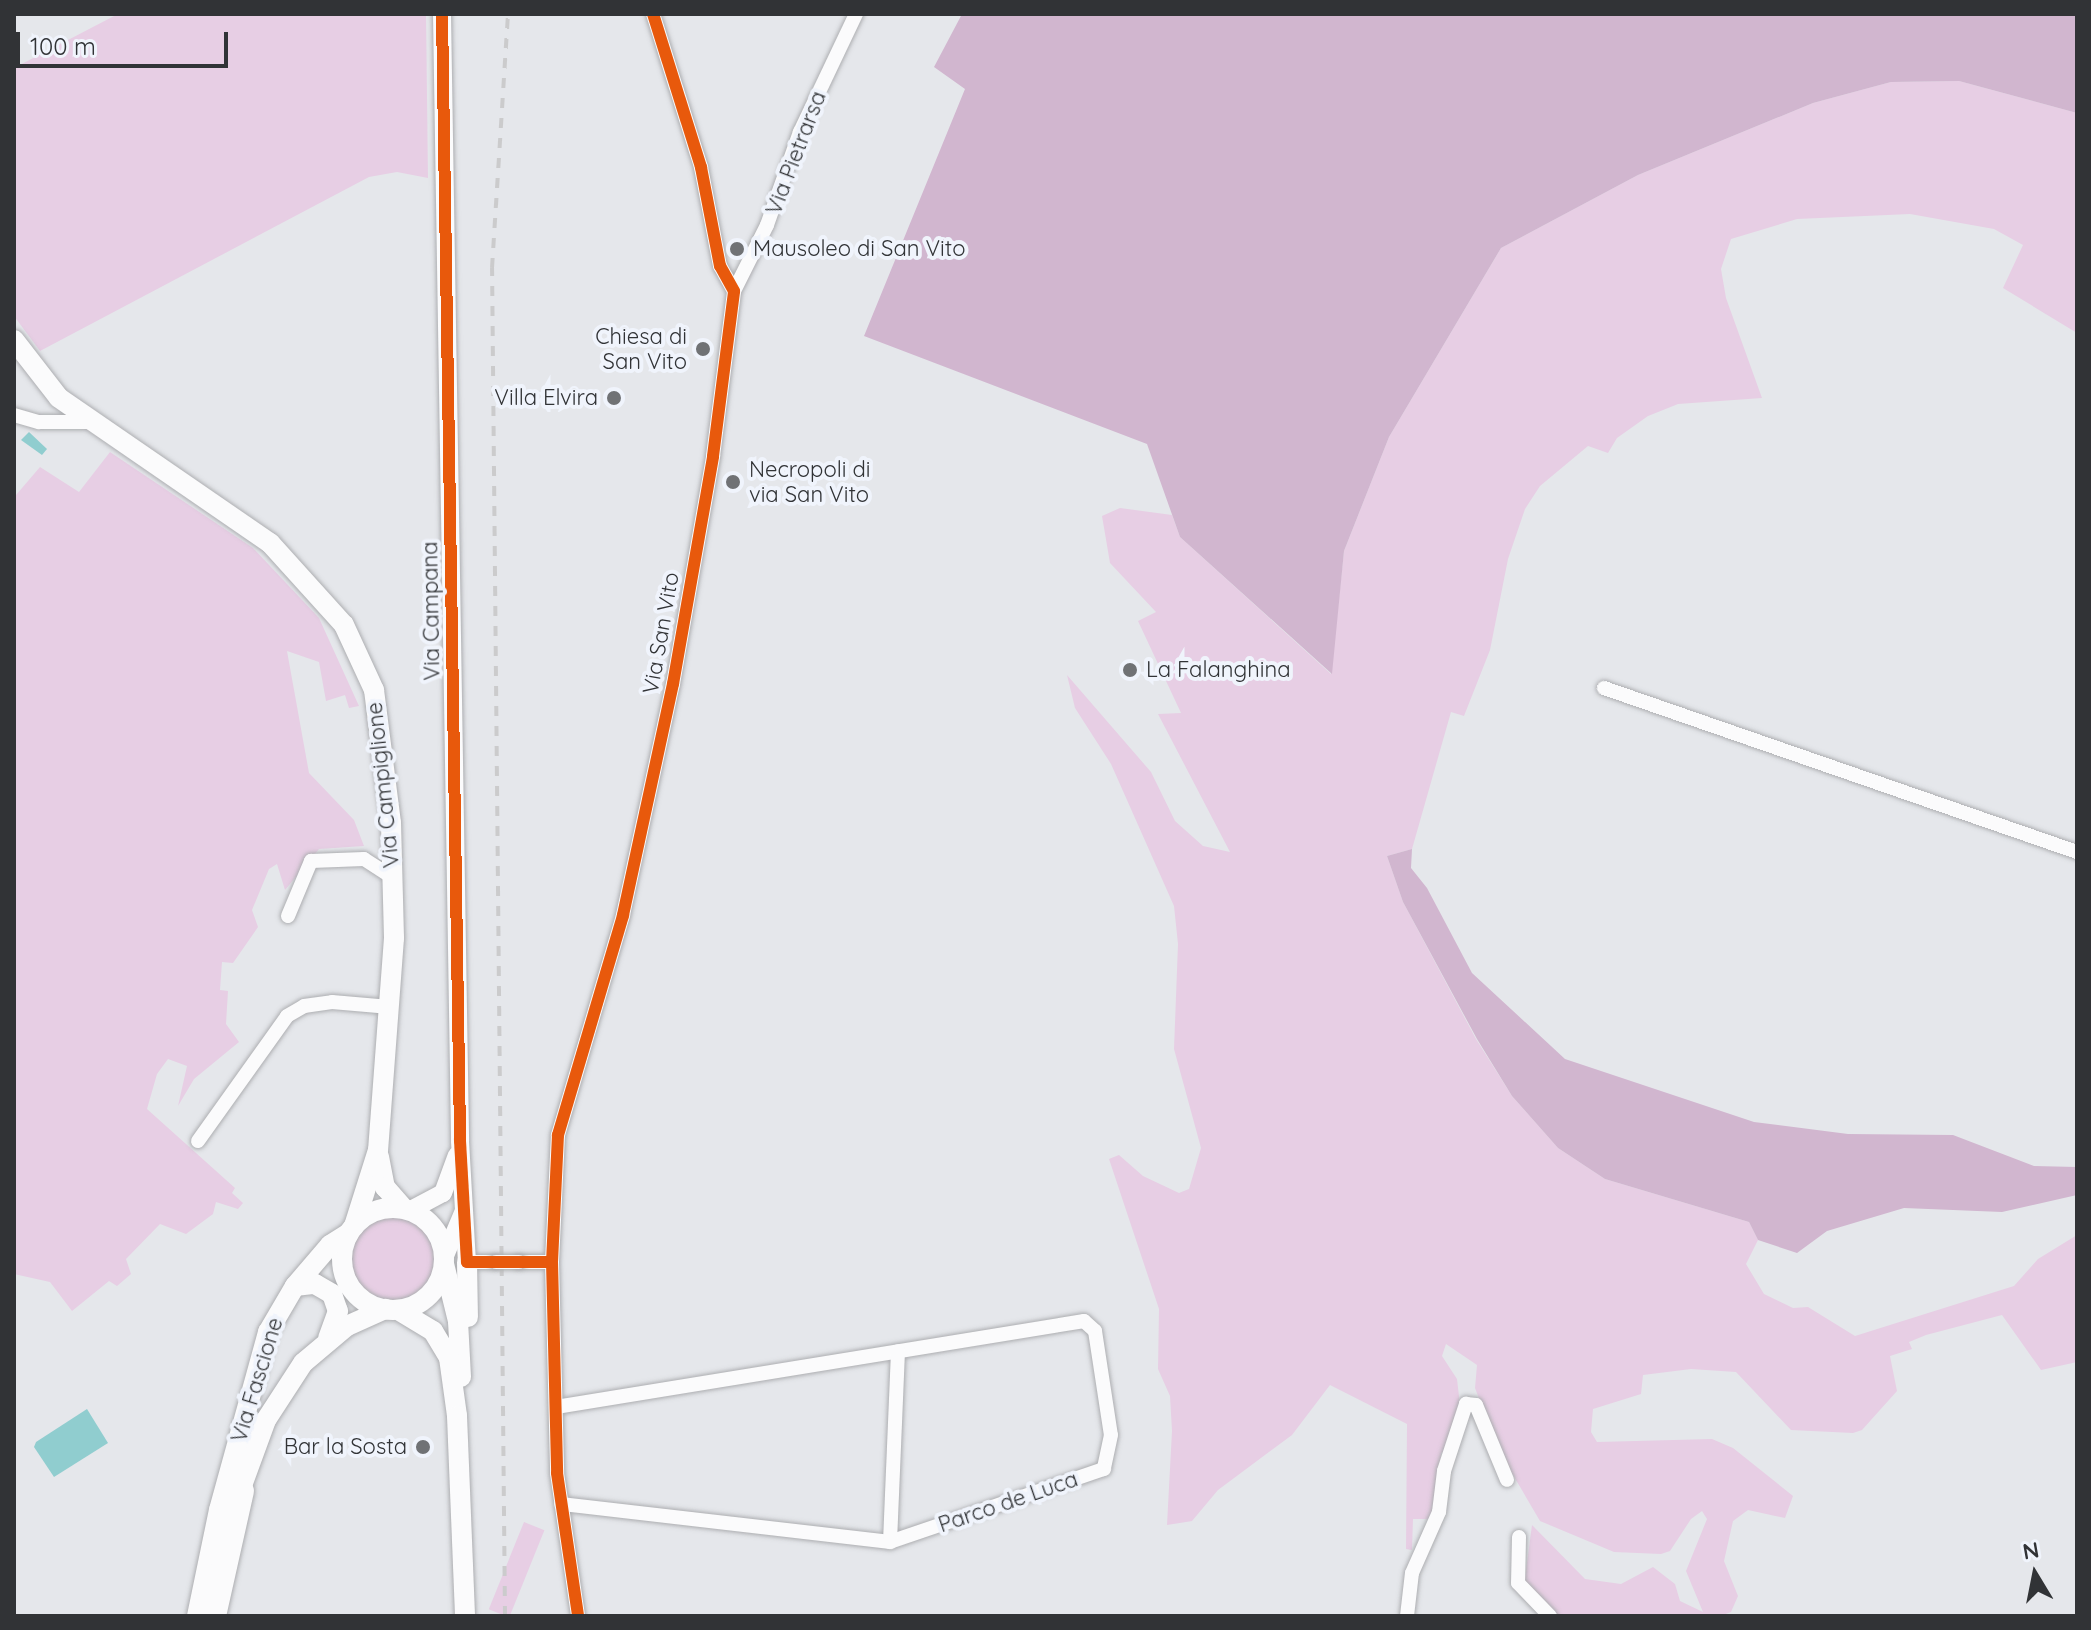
<!DOCTYPE html>
<style>
body{margin:0}
#map{position:relative;width:2091px;height:1630px;overflow:hidden;background:#e5e7eb;font-family:Quicksand,sans-serif}
div>[style]{position:absolute}
.green>*{inset:0;background:#e7cee4;transform-origin:0 0}
.round{border-radius:50%}
.forest>*{inset:0;background:#d1b6cf}
.water>*{inset:0;background:#90cdcf}
.roads{filter:drop-shadow(0 0 2px #adaeb1) drop-shadow(0 0 2px #adaeb1)}
.minor>*{height:14px;margin:-7px;padding:0 7px;transform-origin:7px;border-radius:7px;background:#fbfbfc}
.tertiary>*{height:18px;margin:-9px;padding:0 9px;transform-origin:9px;border-radius:9px;background:#fbfbfc}
.secondary>*{height:20px;margin:-10px;padding:0 10px;transform-origin:10px;border-radius:10px;background:#fbfbfc}
.secondary>.ring{margin:-10px;padding:0;box-sizing:content-box;background:none;border:20px solid #fbfbfc;border-radius:50%}
.motorway>*{height:26px;margin:-13px;padding:0 13px;transform-origin:13px;border-radius:13px;background:#fbfbfc}
.rail>*{height:4px;margin-top:-2px;transform-origin:0;background:repeating-linear-gradient(90deg,#cbcbcc 0 10px,transparent 0 20px)}
.bridges{filter:drop-shadow(0 0 2px #adaeb1) drop-shadow(0 0 2px #adaeb1)}
.minor-bridge>*{height:14px;margin:-7px;padding:0 7px;transform-origin:7px;border-radius:7px;background:#fbfbfc}
.cycleway>*{height:12px;margin:-6px;padding:0 6px;transform-origin:6px;border-radius:6px;background:#e8590c}
.dots>*{width:22px;height:22px;translate:-50% -50%;box-sizing:border-box;border:4px solid #f0f4fc;border-radius:50%}
span{translate:-50% -50%;white-space:nowrap;text-align:center;line-height:1.15;-webkit-text-stroke:8px #f0f4fc;paint-order:stroke}
.street-label{font-size:22px;color:#313336}
.poi-label{font-size:22px;color:#313336}
.left{translate:0 -50%;text-align:left}
.right{translate:-100% -50%;text-align:right}
.frame{position:absolute;inset:0;border:16px solid #313336;pointer-events:none}
.north{position:absolute;left:1995px;top:1534px;width:80px;height:80px;-webkit-text-stroke:6px #f0f4fc;paint-order:stroke;rotate:350deg;font-size:22px;font-weight:700;line-height:32px;text-align:center;color:#313336}
.north::after{content:'';display:block;margin:auto;width:28px;height:36px;background:#313336;clip-path:polygon(50% 0,100% 100%,50% 72%,0 100%)}
.scale{position:absolute;left:16px;top:32px;width:212px;height:36px;box-sizing:border-box;border:4px solid #313336;border-top:0;padding-left:10px;font-size:24px;line-height:28px;white-space:nowrap;color:#313336;-webkit-text-stroke:6px #f0f4fc;paint-order:stroke}
</style>
<div id="map">
<div class="green">
<i style="clip-path:polygon(118px 14px,426px 14px,428px 178px,397px 172px,369px 177px,40px 351px,14px 316px,14px 68px)"></i>
<i style="clip-path:polygon(1959px 81px,2077px 113px,2077px 333px,2003px 288px,2023px 245px,1994px 229px,1910px 214px,1797px 219px,1731px 239px,1721px 269px,1726px 298px,1762px 398px,1678px 404px,1648px 416px,1617px 438px,1608px 453px,1588px 446px,1540px 486px,1525px 509px,1508px 559px,1490px 650px,1464px 716px,1451px 712px,1412px 849px,1387px 856px,1403px 902px,1476px 1039px,1512px 1096px,1558px 1148px,1605px 1179px,1749px 1222px,1758px 1240px,1746px 1264px,1764px 1294px,1793px 1308px,1808px 1307px,1855px 1336px,2014px 1286px,2038px 1259px,2077px 1235px,2077px 1362px,2041px 1370px,2002px 1315px,1926px 1335px,1909px 1342px,1912px 1349px,1890px 1356px,1897px 1391px,1862px 1430px,1853px 1433px,1791px 1430px,1736px 1372px,1691px 1369px,1643px 1375px,1641px 1394px,1593px 1409px,1591px 1432px,1597px 1442px,1712px 1439px,1733px 1448px,1793px 1496px,1785px 1518px,1748px 1510px,1733px 1521px,1724px 1561px,1738px 1596px,1731px 1612px,1723px 1615px,1556px 1616px,1524px 1585px,1532px 1525px,1585px 1579px,1621px 1584px,1653px 1567px,1675px 1584px,1680px 1601px,1703px 1612px,1686px 1571px,1707px 1519px,1702px 1511px,1691px 1519px,1670px 1551px,1661px 1554px,1614px 1552px,1540px 1521px,1499px 1451px,1475px 1388px,1477px 1365px,1446px 1344px,1442px 1356px,1457px 1379px,1460px 1405px,1448px 1450px,1441px 1453px,1437px 1507px,1429px 1519px,1413px 1519px,1412px 1550px,1406px 1549px,1407px 1424px,1330px 1385px,1292px 1435px,1218px 1490px,1192px 1521px,1167px 1525px,1172px 1431px,1170px 1396px,1158px 1369px,1159px 1309px,1109px 1159px,1119px 1155px,1143px 1176px,1179px 1193px,1189px 1189px,1201px 1148px,1174px 1049px,1178px 944px,1174px 906px,1111px 764px,1075px 708px,1067px 675px,1151px 772px,1175px 821px,1203px 846px,1230px 852px,1158px 714px,1181px 713px,1138px 621px,1156px 612px,1110px 563px,1102px 516px,1120px 508px,1172px 515px,1180px 537px,1331px 674px,1344px 551px,1389px 437px,1501px 248px,1638px 175px,1813px 103px,1891px 82px)"></i>
<i style="clip-path:polygon(110px 452px,253px 548px,319px 618px,359px 706px,349px 708px,345px 695px,326px 701px,319px 662px,287px 651px,309px 773px,354px 820px,364px 846px,319px 849px,285px 890px,277px 864px,269px 869px,252px 910px,258px 927px,233px 963px,222px 962px,220px 990px,228px 991px,226px 1024px,239px 1042px,194px 1079px,178px 1106px,187px 1066px,168px 1059px,157px 1074px,147px 1109px,235px 1188px,232px 1193px,243px 1203px,238px 1209px,216px 1202px,213px 1214px,186px 1234px,160px 1224px,126px 1259px,131px 1274px,117px 1286px,109px 1281px,72px 1311px,50px 1282px,14px 1274px,16px 495px,40px 467px,79px 492px)"></i>
<i class="round" style="left:350px;top:1216px;width:86px;height:86px"></i>
<i style="left:524px;top:1522px;width:22px;height:94px;rotate:22deg"></i>
</div>
<div class="forest">
<i style="clip-path:polygon(962px 14px,2077px 14px,2077px 113px,1959px 81px,1891px 82px,1813px 103px,1638px 175px,1501px 248px,1389px 437px,1344px 551px,1332px 674px,1180px 537px,1147px 444px,864px 336px,965px 89px,934px 67px)"></i>
<i style="clip-path:polygon(1412px 849px,1411px 868px,1427px 888px,1472px 973px,1565px 1059px,1754px 1122px,1848px 1134px,1953px 1135px,2034px 1166px,2077px 1167px,2077px 1195px,2002px 1212px,1904px 1208px,1827px 1231px,1797px 1253px,1758px 1240px,1749px 1222px,1605px 1179px,1558px 1148px,1512px 1096px,1477px 1039px,1403px 902px,1387px 856px)"></i>
</div>
<div class="water">
<i style="clip-path:polygon(29px 432px,47px 449px,42px 455px,21px 440px)"></i>
<i style="clip-path:polygon(87px 1409px,108px 1443px,54px 1477px,34px 1447px,36px 1442px)"></i>
</div>
<div class="roads">
<div class="minor">
<i style="left:734px;top:291px;width:74px;rotate:-63.4deg"></i>
<i style="left:767px;top:225px;width:99px;rotate:-70.5deg"></i>
<i style="left:800px;top:132px;width:131px;rotate:-64.6deg"></i>
<i style="left:14px;top:415px;width:26px;rotate:16deg"></i>
<i style="left:39px;top:422px;width:50px"></i>
<i style="left:1604px;top:688px;width:501px;rotate:19.12deg"></i>
<i style="left:288px;top:916px;width:60px;rotate:-67.3deg"></i>
<i style="left:311px;top:861px;width:53px;rotate:-2.2deg"></i>
<i style="left:364px;top:859px;width:33px;rotate:33deg"></i>
<i style="left:198px;top:1141px;width:153px;rotate:-54.5deg"></i>
<i style="left:287px;top:1016px;width:20px;rotate:-30deg"></i>
<i style="left:304px;top:1006px;width:28px;rotate:-8deg"></i>
<i style="left:332px;top:1002px;width:58px;rotate:4.9deg"></i>
<i style="left:467px;top:1262px;width:29px"></i>
<i style="left:519px;top:1262px;width:33px"></i>
<i style="left:552px;top:1262px;width:211px;rotate:88.6deg"></i>
<i style="left:557px;top:1473px;width:145px;rotate:81.6deg"></i>
<i style="left:552px;top:1262px;width:127px;rotate:-87.3deg"></i>
<i style="left:558px;top:1135px;width:229px;rotate:-73.5deg"></i>
<i style="left:623px;top:915px;width:236px;rotate:-77.8deg"></i>
<i style="left:673px;top:684px;width:231px;rotate:-80deg"></i>
<i style="left:713px;top:456px;width:166px;rotate:-82.7deg"></i>
<i style="left:734px;top:291px;width:29px;rotate:-119deg"></i>
<i style="left:720px;top:266px;width:101px;rotate:-100.9deg"></i>
<i style="left:701px;top:167px;width:160px;rotate:-107.4deg"></i>
<i style="left:556px;top:1407px;width:535px;rotate:-9.25deg"></i>
<i style="left:1084px;top:1321px;width:15px;rotate:42deg"></i>
<i style="left:1095px;top:1331px;width:105px;rotate:81.3deg"></i>
<i style="left:1111px;top:1435px;width:35px;rotate:102deg"></i>
<i style="left:1104px;top:1469px;width:226px;rotate:161.2deg"></i>
<i style="left:890px;top:1542px;width:331px;rotate:-173.4deg"></i>
<i style="left:1519px;top:1537px;width:46px;rotate:91.2deg"></i>
<i style="left:1518px;top:1583px;width:46px;rotate:45.9deg"></i>
<i style="left:890px;top:1542px;width:191px;rotate:-87.6deg"></i>
<i style="left:1407px;top:1616px;width:43px;rotate:-83.4deg"></i>
<i style="left:1412px;top:1573px;width:67px;rotate:-66.1deg"></i>
<i style="left:1439px;top:1512px;width:41px;rotate:-83deg"></i>
<i style="left:1444px;top:1471px;width:71px;rotate:-71.8deg"></i>
<i style="left:1466px;top:1404px;width:10px;rotate:6deg"></i>
<i style="left:1476px;top:1405px;width:81px;rotate:67.5deg"></i>
</div>
<div class="tertiary">
<i style="left:442px;top:14px;width:1127px;rotate:89.08deg"></i>
<i style="left:460px;top:1141px;width:121px;rotate:86.7deg"></i>
<i style="left:409px;top:1211px;width:38px;rotate:-28deg"></i>
<i style="left:443px;top:1193px;width:40px;rotate:-69.8deg"></i>
<i style="left:444px;top:1258px;width:49px;rotate:-67.1deg"></i>
</div>
<div class="secondary">
<i style="left:14px;top:340px;width:73px;rotate:52.2deg"></i>
<i style="left:59px;top:398px;width:256px;rotate:34.5deg"></i>
<i style="left:270px;top:543px;width:110px;rotate:47.9deg"></i>
<i style="left:344px;top:625px;width:72px;rotate:65.2deg"></i>
<i style="left:374px;top:690px;width:134px;rotate:82.7deg"></i>
<i style="left:391px;top:823px;width:115px;rotate:88.5deg"></i>
<i style="left:394px;top:938px;width:213px;rotate:94.3deg"></i>
<i style="left:378px;top:1150px;width:80px;rotate:107.5deg"></i>
<i style="left:379px;top:1157px;width:31px;rotate:79deg"></i>
<i style="left:385px;top:1187px;width:29px;rotate:49deg"></i>
<i class="ring" style="left:342px;top:1208px;width:82px;height:82px"></i>
<i style="left:467px;top:1262px;width:55px;rotate:89deg"></i>
<i style="left:444px;top:1264px;width:59px;rotate:76.2deg"></i>
<i style="left:458px;top:1321px;width:56px;rotate:86.9deg"></i>
<i style="left:295px;top:1286px;width:20px;rotate:-6deg"></i>
<i style="left:315px;top:1284px;width:20px;rotate:30deg"></i>
<i style="left:332px;top:1294px;width:18px;rotate:71deg"></i>
<i style="left:338px;top:1311px;width:29px;rotate:110deg"></i>
<i style="left:398px;top:1310px;width:41px;rotate:31deg"></i>
<i style="left:433px;top:1331px;width:31px;rotate:59deg"></i>
<i style="left:449px;top:1358px;width:59px;rotate:82.1deg"></i>
<i style="left:457px;top:1416px;width:200px;rotate:87.7deg"></i>
<i style="left:236px;top:1502px;width:87px;rotate:-69.9deg"></i>
<i style="left:266px;top:1420px;width:68px;rotate:-57deg"></i>
<i style="left:303px;top:1363px;width:57px;rotate:-40.1deg"></i>
<i style="left:347px;top:1326px;width:42px;rotate:-24.1deg"></i>
<i style="left:197px;top:1616px;width:108px;rotate:-78.3deg"></i>
<i style="left:219px;top:1510px;width:185px;rotate:-74.6deg"></i>
<i style="left:268px;top:1332px;width:53px;rotate:-59.6deg"></i>
<i style="left:295px;top:1286px;width:54px;rotate:-49.5deg"></i>
<i style="left:330px;top:1245px;width:22px;rotate:-32deg"></i>
</div>
<div class="motorway">
<i style="left:213px;top:1616px;width:128px;rotate:-77.4deg"></i>
</div>
</div>
<div class="rail">
<i style="left:505px;top:1616px;width:1348px;rotate:-90.55deg"></i>
<i style="left:492px;top:268px;width:255px;rotate:-86.4deg"></i>
</div>
<div class="bridges">
<div class="minor-bridge">
<i style="left:496px;top:1262px;width:23px"></i>
</div>
</div>
<div class="cycleway">
<i style="left:442px;top:14px;width:1127px;rotate:89.08deg"></i>
<i style="left:460px;top:1141px;width:121px;rotate:86.7deg"></i>
<i style="left:467px;top:1262px;width:85px"></i>
<i style="left:552px;top:1262px;width:211px;rotate:88.6deg"></i>
<i style="left:557px;top:1473px;width:145px;rotate:81.6deg"></i>
<i style="left:552px;top:1262px;width:127px;rotate:-87.3deg"></i>
<i style="left:558px;top:1135px;width:229px;rotate:-73.5deg"></i>
<i style="left:623px;top:915px;width:236px;rotate:-77.8deg"></i>
<i style="left:673px;top:684px;width:231px;rotate:-80deg"></i>
<i style="left:713px;top:456px;width:166px;rotate:-82.7deg"></i>
<i style="left:734px;top:291px;width:29px;rotate:-119deg"></i>
<i style="left:720px;top:266px;width:101px;rotate:-100.9deg"></i>
<i style="left:701px;top:167px;width:160px;rotate:-107.4deg"></i>
</div>
<div class="dots">
<i style="left:737px;top:249px;background:#707275"></i>
<i style="left:703px;top:349px;background:#707275"></i>
<i style="left:614px;top:398px;background:#707275"></i>
<i style="left:733px;top:482px;background:#707275"></i>
<i style="left:1130px;top:670px;background:#707275"></i>
<i style="left:423px;top:1447px;background:#707275"></i>
</div>
<div class="street-label">
<span style="left:796px;top:153px;rotate:-69deg">Via Pietrarsa</span>
<span style="left:431px;top:611px;rotate:-91deg">Via Campana</span>
<span style="left:661px;top:633px;rotate:-80deg">Via San Vito</span>
<span style="left:383px;top:785px;rotate:-96deg">Via Campiglione</span>
<span style="left:257px;top:1380px;rotate:-73deg">Via Fascione</span>
<span style="left:1008px;top:1502px;rotate:-19deg">Parco de Luca</span>
</div>
<div class="poi-label">
<span class="left" style="left:753px;top:249px">Mausoleo di San Vito</span>
<span class="right" style="left:687px;top:349px">Chiesa di<br>San Vito</span>
<span class="right" style="left:598px;top:398px">Villa Elvira</span>
<span class="left" style="left:749px;top:482px">Necropoli di<br>via San Vito</span>
<span class="left" style="left:1146px;top:670px">La Falanghina</span>
<span class="right" style="left:407px;top:1447px">Bar la Sosta</span>
</div>
<div class="frame"></div>
<div class="north">N</div>
<div class="scale">100 m</div>
</div>
